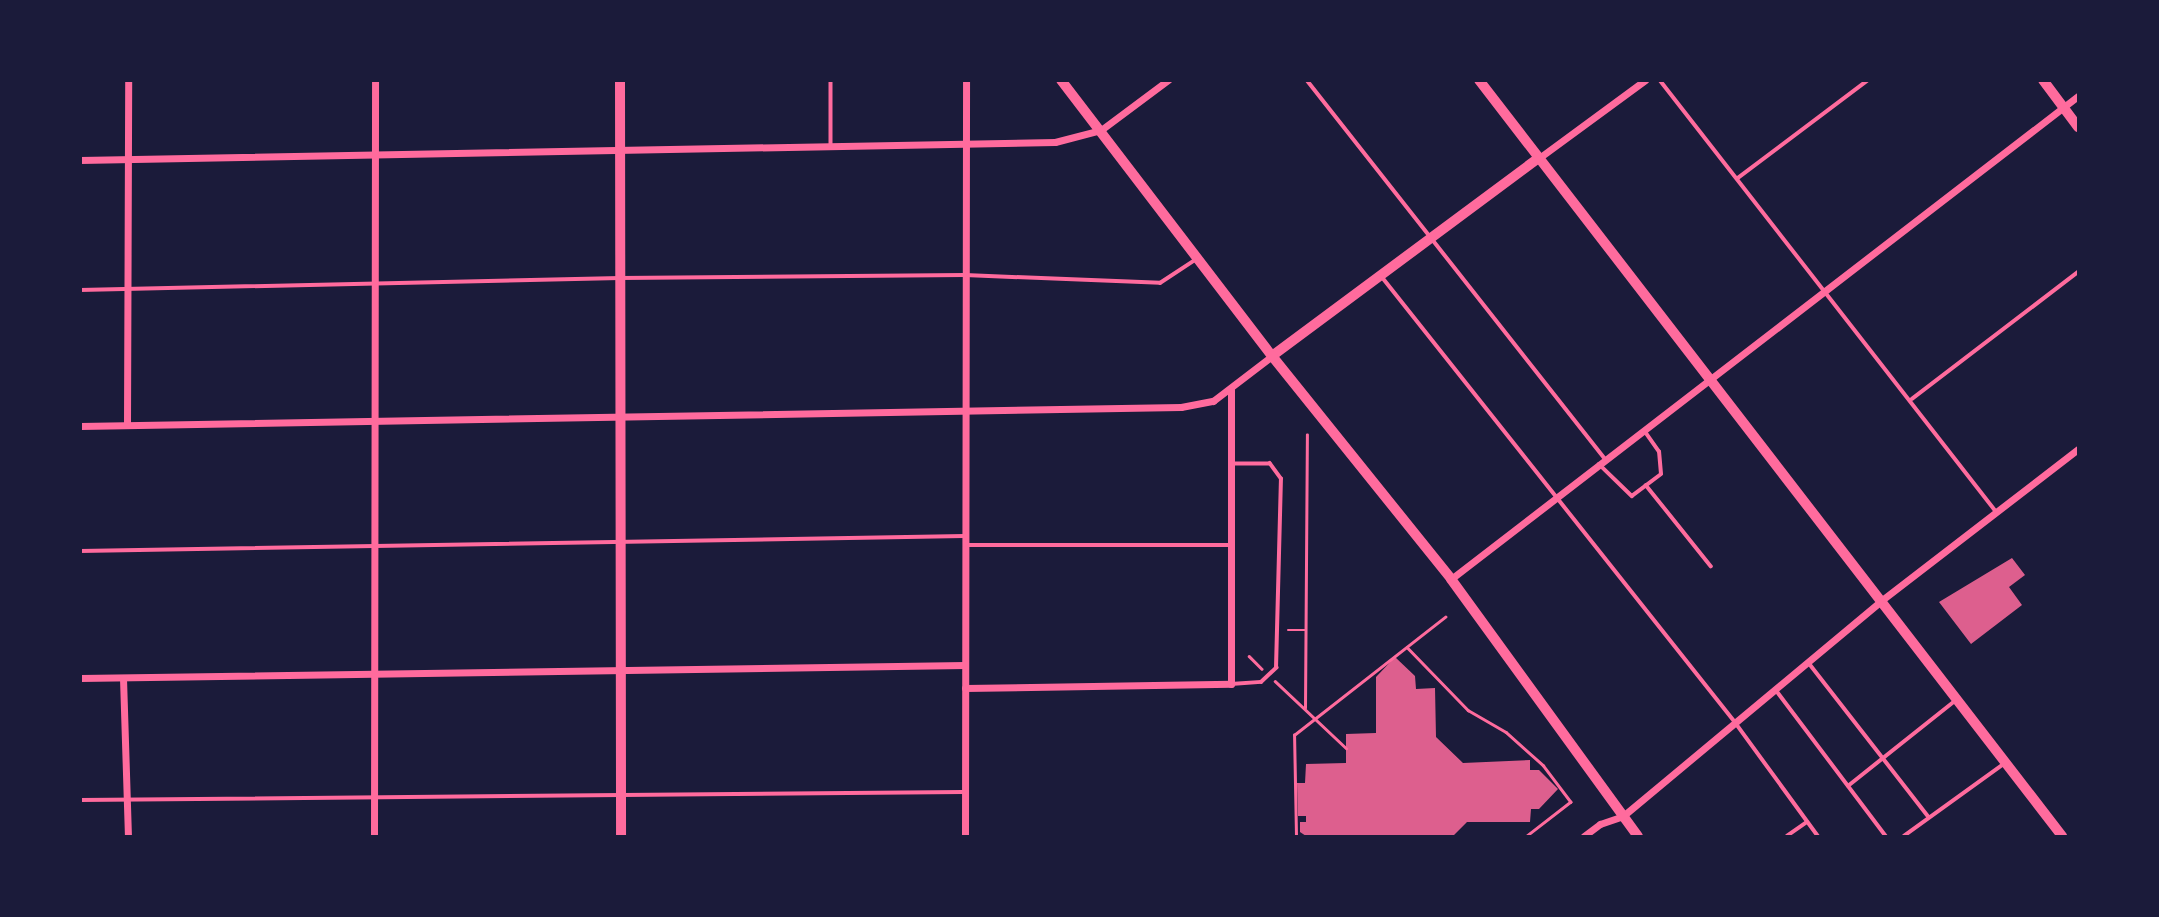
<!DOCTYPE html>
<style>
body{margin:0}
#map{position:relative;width:2159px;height:917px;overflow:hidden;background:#1b1b3a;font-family:Montserrat,sans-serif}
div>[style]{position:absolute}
.building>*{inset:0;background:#dd5f8e}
.path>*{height:2.5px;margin:-1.25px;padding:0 1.25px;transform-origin:1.25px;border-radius:1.25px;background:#ff6b9d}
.service>*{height:3.5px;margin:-1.75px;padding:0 1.75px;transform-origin:1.75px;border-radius:1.75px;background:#ff6b9d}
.minor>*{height:7px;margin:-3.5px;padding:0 3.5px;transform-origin:3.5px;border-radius:3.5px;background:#ff6b9d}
.tertiary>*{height:10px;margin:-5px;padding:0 5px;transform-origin:5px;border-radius:5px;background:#ff6b9d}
.secondary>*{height:10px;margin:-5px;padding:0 5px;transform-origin:5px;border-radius:5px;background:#ff6b9d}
span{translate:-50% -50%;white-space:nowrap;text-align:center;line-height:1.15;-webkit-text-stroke:7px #1b1b3a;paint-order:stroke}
.frame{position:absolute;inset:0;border:82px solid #1b1b3a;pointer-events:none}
</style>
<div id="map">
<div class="building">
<i style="clip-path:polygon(2012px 558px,2025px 575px,2009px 587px,2022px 605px,1971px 644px,1939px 602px)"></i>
<i style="clip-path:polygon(1395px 657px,1415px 676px,1416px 689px,1435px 688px,1436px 737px,1463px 763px,1530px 760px,1530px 770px,1539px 770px,1558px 789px,1539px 809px,1531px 809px,1530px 822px,1467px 822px,1453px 836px,1306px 836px,1300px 832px,1300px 822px,1306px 822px,1306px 816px,1298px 816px,1297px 783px,1305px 783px,1306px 764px,1346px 763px,1346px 734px,1376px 733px,1376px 677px)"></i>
</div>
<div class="path">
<i style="left:1288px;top:630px;width:18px"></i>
<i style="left:1407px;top:647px;width:88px;rotate:45.9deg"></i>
<i style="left:1468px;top:710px;width:44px;rotate:30.1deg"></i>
<i style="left:1506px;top:732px;width:50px;rotate:41.7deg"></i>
<i style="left:1543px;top:765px;width:46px;rotate:52.9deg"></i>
<i style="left:1571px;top:802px;width:56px;rotate:142.3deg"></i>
<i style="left:1249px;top:656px;width:18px;rotate:45deg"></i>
<i style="left:1275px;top:681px;width:98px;rotate:43.3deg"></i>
<i style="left:1305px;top:708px;width:273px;rotate:-89.6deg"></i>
<i style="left:1296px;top:836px;width:101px;rotate:-91.1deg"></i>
<i style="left:1294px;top:735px;width:192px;rotate:-38deg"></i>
</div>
<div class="service">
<i style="left:831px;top:80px;width:65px;rotate:90deg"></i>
<i style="left:1307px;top:80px;width:482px;rotate:51.8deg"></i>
<i style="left:1660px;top:80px;width:545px;rotate:52.08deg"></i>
<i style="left:1738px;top:178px;width:163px;rotate:-37deg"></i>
<i style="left:1383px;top:278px;width:567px;rotate:51.59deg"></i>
<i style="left:1735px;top:722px;width:141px;rotate:53.9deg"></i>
<i style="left:80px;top:290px;width:540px;rotate:-1.27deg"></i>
<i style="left:620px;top:278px;width:345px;rotate:-0.5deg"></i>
<i style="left:965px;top:275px;width:195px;rotate:2.3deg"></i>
<i style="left:1160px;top:283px;width:42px;rotate:-33.3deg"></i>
<i style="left:1912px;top:399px;width:209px;rotate:-37.4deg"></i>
<i style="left:1599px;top:464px;width:46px;rotate:44.1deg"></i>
<i style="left:1632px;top:496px;width:36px;rotate:-37deg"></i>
<i style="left:1661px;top:474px;width:22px;rotate:-95deg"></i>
<i style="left:1659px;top:452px;width:24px;rotate:-125deg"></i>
<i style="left:1646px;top:485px;width:104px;rotate:51.3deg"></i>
<i style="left:967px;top:545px;width:264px"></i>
<i style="left:80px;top:551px;width:884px;rotate:-0.97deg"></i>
<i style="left:1809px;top:663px;width:195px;rotate:52.1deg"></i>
<i style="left:1231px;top:684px;width:30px;rotate:-4deg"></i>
<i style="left:1261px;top:682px;width:21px;rotate:-43deg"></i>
<i style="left:1276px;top:668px;width:189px;rotate:-88.5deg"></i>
<i style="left:1281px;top:479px;width:19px;rotate:-126deg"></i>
<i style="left:1270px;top:464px;width:39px;rotate:180deg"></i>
<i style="left:1776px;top:690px;width:183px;rotate:53deg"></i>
<i style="left:1848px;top:786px;width:138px;rotate:-38.5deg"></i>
<i style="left:80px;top:800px;width:883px;rotate:-0.52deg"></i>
<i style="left:1787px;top:836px;width:24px;rotate:-35deg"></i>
<i style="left:1904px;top:836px;width:123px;rotate:-35.8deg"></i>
</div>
<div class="minor">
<i style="left:1539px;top:158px;width:132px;rotate:-36.3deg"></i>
<i style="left:80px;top:160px;width:975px;rotate:-1.06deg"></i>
<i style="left:1055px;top:142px;width:48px;rotate:-14.6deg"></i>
<i style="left:1101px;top:130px;width:84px;rotate:-36.7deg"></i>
<i style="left:127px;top:425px;width:345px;rotate:-89.8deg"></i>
<i style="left:80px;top:426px;width:1101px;rotate:-0.99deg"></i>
<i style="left:1181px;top:407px;width:33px;rotate:-11deg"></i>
<i style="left:1213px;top:401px;width:74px;rotate:-37.3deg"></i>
<i style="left:1451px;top:579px;width:791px;rotate:-37.61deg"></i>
<i style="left:80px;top:678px;width:885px;rotate:-0.84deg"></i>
<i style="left:123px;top:678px;width:158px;rotate:88.2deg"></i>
<i style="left:965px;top:688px;width:266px;rotate:-0.9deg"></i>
<i style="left:1231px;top:684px;width:294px;rotate:-90deg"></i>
<i style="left:374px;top:836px;width:756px;rotate:-89.92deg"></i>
<i style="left:965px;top:836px;width:756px;rotate:-89.92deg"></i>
<i style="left:1584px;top:836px;width:20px;rotate:-37deg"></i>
<i style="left:1600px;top:824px;width:24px;rotate:-19deg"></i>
<i style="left:1623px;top:816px;width:337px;rotate:-39.8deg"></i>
<i style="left:1882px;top:600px;width:247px;rotate:-37.6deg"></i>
</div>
<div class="tertiary">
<i style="left:2043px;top:80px;width:59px;rotate:53.3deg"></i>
<i style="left:1272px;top:356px;width:332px;rotate:-36.6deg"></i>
</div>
<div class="secondary">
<i style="left:620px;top:80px;width:756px;rotate:89.92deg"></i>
<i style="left:1061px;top:80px;width:347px;rotate:52.6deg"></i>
<i style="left:1272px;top:356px;width:286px;rotate:51.2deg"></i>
<i style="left:1451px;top:579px;width:318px;rotate:54deg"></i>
<i style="left:1479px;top:80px;width:955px;rotate:52.36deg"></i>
</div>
<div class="frame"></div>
</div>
